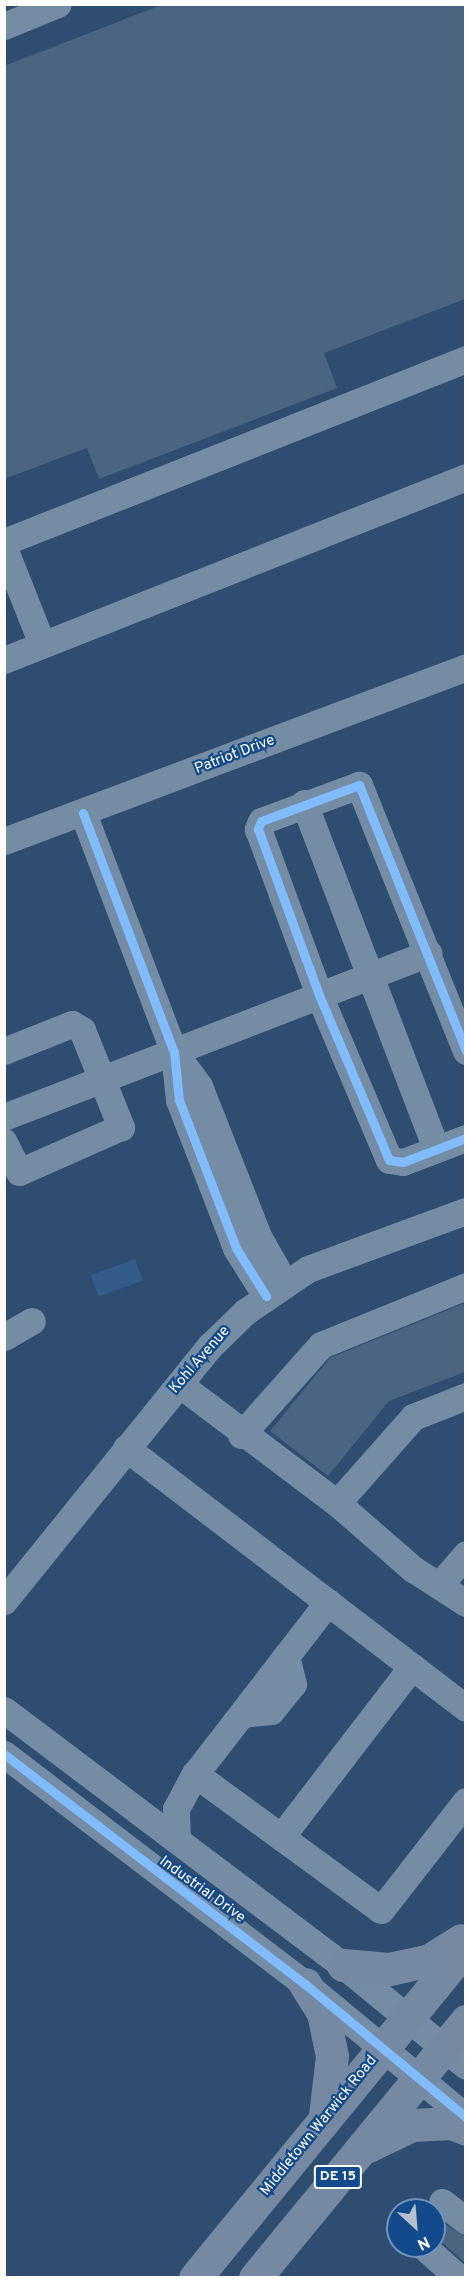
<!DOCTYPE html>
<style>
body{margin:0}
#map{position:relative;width:470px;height:2282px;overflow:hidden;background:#2e4d71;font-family:Overpass,sans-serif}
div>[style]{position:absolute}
.water>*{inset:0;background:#335c8b;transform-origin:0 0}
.building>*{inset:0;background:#4b6481}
.minor>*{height:27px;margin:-13.5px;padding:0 13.5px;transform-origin:13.5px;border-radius:13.5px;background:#758ca5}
.major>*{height:33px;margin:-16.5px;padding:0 16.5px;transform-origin:16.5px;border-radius:16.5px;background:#7589a3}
.cycleway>*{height:9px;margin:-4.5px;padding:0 4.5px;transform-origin:4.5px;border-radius:4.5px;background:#80bcff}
span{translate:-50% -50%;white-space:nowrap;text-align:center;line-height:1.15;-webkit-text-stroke:4.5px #134a8c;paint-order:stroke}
.shield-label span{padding:2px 4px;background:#134a8c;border:2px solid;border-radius:4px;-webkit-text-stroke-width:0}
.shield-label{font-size:14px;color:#fff;font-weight:700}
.street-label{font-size:15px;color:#fff}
.frame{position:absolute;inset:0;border:6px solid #fff;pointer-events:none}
.north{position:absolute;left:386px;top:2198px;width:60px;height:60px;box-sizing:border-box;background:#134a8c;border:2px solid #7192ba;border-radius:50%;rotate:154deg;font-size:16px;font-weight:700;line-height:24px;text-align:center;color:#fff}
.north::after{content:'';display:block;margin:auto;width:21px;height:27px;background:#b6c1cd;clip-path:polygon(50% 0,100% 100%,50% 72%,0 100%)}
</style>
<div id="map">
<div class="water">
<i style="left:135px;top:1259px;width:23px;height:47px;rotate:70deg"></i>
</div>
<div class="building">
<i style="clip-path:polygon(164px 4px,465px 4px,465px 299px,324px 353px,337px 388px,99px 479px,87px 448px,4px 479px,4px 66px)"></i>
<i style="clip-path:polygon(465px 1303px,465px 1372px,389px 1401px,328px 1476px,270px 1431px,330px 1358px)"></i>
<i style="clip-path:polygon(446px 2225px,465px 2236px,465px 2263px,436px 2237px)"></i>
</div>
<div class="minor">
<i style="left:4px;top:26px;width:58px;rotate:-22.2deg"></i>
<i style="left:4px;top:542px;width:497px;rotate:-21.6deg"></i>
<i style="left:4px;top:548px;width:103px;rotate:68.4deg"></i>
<i style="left:4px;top:660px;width:497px;rotate:-21.6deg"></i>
<i style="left:304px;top:803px;width:370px;rotate:69.1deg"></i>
<i style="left:83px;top:813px;width:256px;rotate:69.2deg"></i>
<i style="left:174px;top:1052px;width:48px;rotate:84.1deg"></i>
<i style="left:179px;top:1100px;width:159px;rotate:68.9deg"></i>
<i style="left:236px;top:1248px;width:57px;rotate:58deg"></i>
<i style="left:4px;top:841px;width:494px;rotate:-20.6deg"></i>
<i style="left:4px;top:1051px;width:73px;rotate:-21.7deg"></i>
<i style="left:72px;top:1024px;width:12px;rotate:31deg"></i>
<i style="left:82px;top:1030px;width:105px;rotate:68.1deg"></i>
<i style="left:121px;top:1127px;width:111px;rotate:156.2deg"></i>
<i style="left:19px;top:1172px;width:34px;rotate:-117deg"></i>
<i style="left:466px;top:1051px;width:287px;rotate:-111.9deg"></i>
<i style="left:359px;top:785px;width:104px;rotate:159.8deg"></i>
<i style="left:261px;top:821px;width:9px;rotate:111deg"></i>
<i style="left:258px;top:829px;width:177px;rotate:69.8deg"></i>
<i style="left:319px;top:995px;width:179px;rotate:67deg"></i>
<i style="left:389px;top:1160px;width:14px;rotate:8deg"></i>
<i style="left:403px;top:1162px;width:67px;rotate:-20.9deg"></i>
<i style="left:175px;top:1053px;width:41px;rotate:54deg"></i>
<i style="left:199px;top:1086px;width:163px;rotate:68.5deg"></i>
<i style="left:259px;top:1238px;width:51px;rotate:60.4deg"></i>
<i style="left:4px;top:1117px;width:455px;rotate:-21.1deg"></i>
<i style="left:4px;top:1337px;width:32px;rotate:-30deg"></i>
<i style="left:179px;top:1384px;width:198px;rotate:37deg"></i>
<i style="left:337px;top:1503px;width:115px;rotate:-48.5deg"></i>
<i style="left:413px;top:1417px;width:57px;rotate:-21.6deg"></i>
<i style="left:241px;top:1435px;width:120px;rotate:-48.4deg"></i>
<i style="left:321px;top:1345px;width:157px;rotate:-22.1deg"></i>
<i style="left:126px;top:1448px;width:428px;rotate:37.4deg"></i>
<i style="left:337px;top:1503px;width:101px;rotate:41deg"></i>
<i style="left:413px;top:1569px;width:63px;rotate:32.7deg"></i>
<i style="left:441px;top:1583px;width:38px;rotate:-49deg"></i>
<i style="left:4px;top:1601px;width:328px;rotate:-51.1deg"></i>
<i style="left:210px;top:1346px;width:49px;rotate:-44.2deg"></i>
<i style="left:245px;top:1312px;width:76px;rotate:-34.3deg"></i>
<i style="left:308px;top:1269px;width:168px;rotate:-20.2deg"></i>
<i style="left:328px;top:1602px;width:217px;rotate:127.7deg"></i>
<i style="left:195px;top:1774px;width:230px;rotate:36.2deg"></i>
<i style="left:381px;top:1910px;width:138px;rotate:-52.1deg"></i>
<i style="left:4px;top:1710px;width:424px;rotate:37deg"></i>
<i style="left:343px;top:1965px;width:159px;rotate:39.4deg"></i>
<i style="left:242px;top:1714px;width:29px;rotate:-6deg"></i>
<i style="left:271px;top:1711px;width:35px;rotate:-51deg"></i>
<i style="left:293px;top:1684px;width:29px;rotate:-104deg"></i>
<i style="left:4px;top:1754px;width:379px;rotate:37.4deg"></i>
<i style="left:305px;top:1984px;width:209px;rotate:39.6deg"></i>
<i style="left:281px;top:1837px;width:215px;rotate:-52.5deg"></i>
<i style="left:177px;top:1840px;width:31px;rotate:-92deg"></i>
<i style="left:176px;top:1809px;width:40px;rotate:-62deg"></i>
<i style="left:442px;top:2202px;width:31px;rotate:38deg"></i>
<i style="left:423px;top:2246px;width:48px;rotate:41.6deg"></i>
</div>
<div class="major">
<i style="left:343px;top:1965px;width:46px;rotate:5deg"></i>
<i style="left:389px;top:1969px;width:40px;rotate:-12deg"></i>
<i style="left:428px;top:1961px;width:39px;rotate:-32deg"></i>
<i style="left:305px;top:1984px;width:34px;rotate:58deg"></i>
<i style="left:323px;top:2013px;width:44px;rotate:78.2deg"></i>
<i style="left:332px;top:2056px;width:60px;rotate:96.7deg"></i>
<i style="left:368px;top:2146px;width:49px;rotate:-25.5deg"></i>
<i style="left:412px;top:2125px;width:40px;rotate:-2.9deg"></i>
<i style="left:452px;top:2123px;width:15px;rotate:23deg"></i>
<i style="left:195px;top:2278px;width:428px;rotate:-50.7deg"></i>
<i style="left:255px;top:2278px;width:333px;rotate:-50.6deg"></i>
</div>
<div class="cycleway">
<i style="left:83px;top:813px;width:256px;rotate:69.2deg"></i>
<i style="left:174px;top:1052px;width:48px;rotate:84.1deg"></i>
<i style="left:179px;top:1100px;width:159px;rotate:68.9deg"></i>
<i style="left:236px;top:1248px;width:57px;rotate:58deg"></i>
<i style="left:466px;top:1051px;width:287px;rotate:-111.9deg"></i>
<i style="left:359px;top:785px;width:104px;rotate:159.8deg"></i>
<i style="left:261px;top:821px;width:9px;rotate:111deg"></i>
<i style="left:258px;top:829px;width:177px;rotate:69.8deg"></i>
<i style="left:319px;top:995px;width:179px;rotate:67deg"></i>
<i style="left:389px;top:1160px;width:14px;rotate:8deg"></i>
<i style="left:403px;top:1162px;width:67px;rotate:-20.9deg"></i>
<i style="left:4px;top:1754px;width:379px;rotate:37.4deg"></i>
<i style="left:305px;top:1984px;width:209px;rotate:39.6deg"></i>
</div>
<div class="shield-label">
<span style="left:338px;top:2177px">DE 15</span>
</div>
<div class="street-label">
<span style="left:235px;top:755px;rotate:-21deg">Patriot Drive</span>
<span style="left:200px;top:1360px;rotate:-49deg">Kohl Avenue</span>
<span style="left:202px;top:1890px;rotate:36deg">Industrial Drive</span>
<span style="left:319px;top:2126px;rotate:-51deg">Middletown Warwick Road</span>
</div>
<div class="frame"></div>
<div class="north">N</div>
</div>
